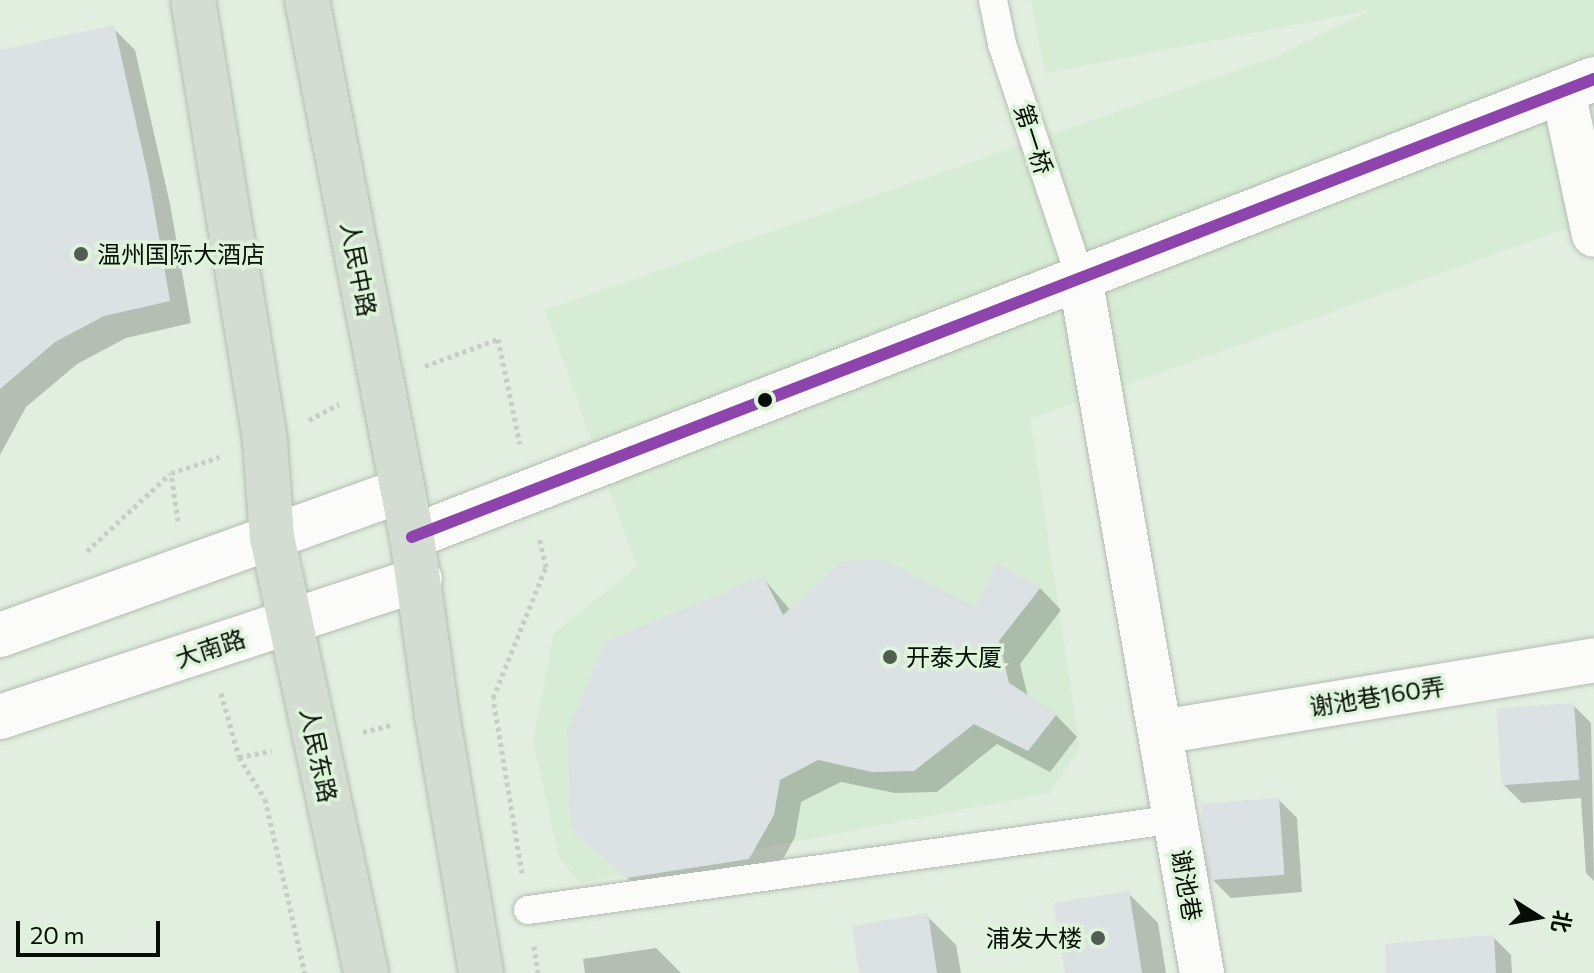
<!DOCTYPE html>
<meta charset="utf-8">
<style>
body{margin:0}
#map{position:relative;width:1594px;height:973px;overflow:hidden;background:#e2eee0;font-family:Commissioner,"Noto Sans SC",sans-serif}
div>[style]{position:absolute}
.built>*{inset:0;background:#d7ecd5}
.shadow>*{inset:0;background:#0003}
.building>*{inset:0;background:#dce1e4;transform-origin:0 0}
.path>*{height:5px;margin-top:-2.5px;transform-origin:0;background:repeating-linear-gradient(90deg,#c9cdc8 0 4px,transparent 0 8px)}
.roads{filter:drop-shadow(0 0 2px #b3bcb1) drop-shadow(0 0 2px #b3bcb1)}
.lane>*{height:28px;margin:-14px;padding:0 14px;transform-origin:14px;border-radius:14px;background:#fbfcfa}
.street>*{height:44px;margin:-22px;padding:0 22px;transform-origin:22px;border-radius:22px;background:#fbfcfa}
.secondary>*{height:44px;margin:-22px;padding:0 22px;transform-origin:22px;border-radius:22px;background:#fbfcfa}
.highway>*{height:44px;margin:-22px;padding:0 22px;transform-origin:22px;border-radius:22px;background:#d3ddd2}
.bus-1>*{height:12px;margin:-6px;padding:0 6px;transform-origin:6px;border-radius:6px;background:#8e44ad}
.dots>*{width:22px;height:22px;translate:-50% -50%;box-sizing:border-box;border:4px solid #ddf4da;border-radius:50%}
span{translate:-50% -50%;white-space:nowrap;text-align:center;line-height:1.15;-webkit-text-stroke:7px #ddf4da;paint-order:stroke}
.street-label{font-size:24px;color:#060e06}
.poi-label{font-size:24px;color:#060e06}
.left{translate:0 -50%;text-align:left}
.right{translate:-100% -50%;text-align:right}
.north{position:absolute;left:1498px;top:877px;width:80px;height:80px;-webkit-text-stroke:6px #ddf4da;paint-order:stroke;rotate:101deg;font-size:22px;font-weight:700;line-height:32px;text-align:center;color:#060e06}
.north::after{content:'';display:block;margin:auto;width:28px;height:36px;background:#060e06;clip-path:polygon(50% 0,100% 100%,50% 72%,0 100%)}
.scale{position:absolute;left:16px;top:921px;width:144px;height:36px;box-sizing:border-box;border:4px solid #060e06;border-top:0;padding-left:10px;font-size:24px;line-height:28px;white-space:nowrap;color:#060e06;-webkit-text-stroke:6px #ddf4da;paint-order:stroke}
</style>
<div id="map">
<div class="built">
<i style="clip-path:polygon(1031px 0,1594px 0,1594px 219px,1030px 419px,1080px 747px,1050px 793px,579px 883px,559px 857px,533px 740px,554px 633px,637px 567px,545px 310px,1278px 56px,1371px 10px,1045px 73px)"></i>
</div>
<div class="shadow">
<i style="clip-path:polygon(113px 28px,135px 50px,170px 204px,191px 323px,126px 338px,77px 364px,26px 407px,0 455px,0 52px)"></i>
<i style="clip-path:polygon(763px 578px,791px 611px,977px 610px,1040px 588px,1061px 610px,1020px 664px,1028px 697px,1056px 715px,1077px 737px,1050px 772px,997px 744px,937px 792px,895px 793px,841px 782px,801px 802px,795px 837px,771px 881px,651px 899px,573px 829px)"></i>
<i style="clip-path:polygon(1573px 705px,1591px 723px,1594px 881px,1586px 873px,1581px 798px,1522px 803px,1504px 785px)"></i>
<i style="clip-path:polygon(1279px 800px,1297px 818px,1302px 892px,1231px 898px,1213px 880px)"></i>
<i style="clip-path:polygon(1128px 893px,1158px 923px,1166px 973px,1067px 973px)"></i>
<i style="clip-path:polygon(927px 916px,956px 945px,961px 973px,861px 973px)"></i>
<i style="clip-path:polygon(1493px 937px,1511px 955px,1512px 973px,1420px 973px)"></i>
<i style="clip-path:polygon(656px 948px,681px 973px,585px 973px,583px 959px)"></i>
</div>
<div class="building">
<i style="clip-path:polygon(114px 25px,149px 180px,170px 301px,104px 316px,55px 342px,0 389px,0 50px)"></i>
<i style="clip-path:polygon(883px 559px,976px 607px,996px 563px,1041px 587px,999px 641px,1009px 683px,1057px 714px,1028px 751px,974px 724px,914px 771px,872px 772px,818px 760px,780px 780px,774px 815px,749px 859px,627px 878px,571px 830px,567px 730px,606px 641px,763px 576px,783px 615px,840px 562px)"></i>
<i style="left:1574px;top:703px;width:77px;height:78px;rotate:86deg"></i>
<i style="left:1279px;top:798px;width:77px;height:78px;rotate:86deg"></i>
<i style="clip-path:polygon(1129px 891px,1142px 973px,1065px 973px,1053px 903px)"></i>
<i style="clip-path:polygon(928px 913px,937px 973px,859px 973px,852px 926px)"></i>
<i style="clip-path:polygon(1494px 935px,1496px 973px,1386px 973px,1385px 944px)"></i>
</div>
<div class="path">
<i style="left:425px;top:366px;width:78px;rotate:-20.3deg"></i>
<i style="left:498px;top:339px;width:107px;rotate:78.2deg"></i>
<i style="left:309px;top:420px;width:34px;rotate:-28deg"></i>
<i style="left:178px;top:521px;width:49px;rotate:-98.3deg"></i>
<i style="left:171px;top:473px;width:51px;rotate:-18.4deg"></i>
<i style="left:87px;top:551px;width:113px;rotate:-42.9deg"></i>
<i style="left:221px;top:693px;width:66px;rotate:74.3deg"></i>
<i style="left:239px;top:757px;width:33px;rotate:-11deg"></i>
<i style="left:363px;top:732px;width:30px;rotate:-14deg"></i>
<i style="left:239px;top:757px;width:49px;rotate:58.2deg"></i>
<i style="left:265px;top:799px;width:179px;rotate:77.1deg"></i>
<i style="left:522px;top:873px;width:177px;rotate:-99.4deg"></i>
<i style="left:493px;top:698px;width:141px;rotate:-68deg"></i>
<i style="left:546px;top:567px;width:31px;rotate:-103deg"></i>
<i style="left:534px;top:946px;width:27px;rotate:82deg"></i>
</div>
<div class="roads">
<div class="lane">
<i style="left:993px;top:0;width:45px;rotate:78.4deg"></i>
<i style="left:1002px;top:44px;width:246px;rotate:71.5deg"></i>
<i style="left:528px;top:910px;width:654px;rotate:-7.99deg"></i>
</div>
<div class="street">
<i style="left:1563px;top:91px;width:147px;rotate:77.9deg"></i>
<i style="left:1080px;top:277px;width:707px;rotate:80.06deg"></i>
<i style="left:1161px;top:732px;width:439px;rotate:-9.4deg"></i>
</div>
<div class="secondary">
<i style="left:412px;top:537px;width:1268px;rotate:-21.18deg"></i>
<i style="left:0;top:635px;width:426px;rotate:-19.8deg"></i>
<i style="left:0;top:717px;width:442px;rotate:-18.2deg"></i>
</div>
<div class="highway">
<i style="left:193px;top:0;width:448px;rotate:80.7deg"></i>
<i style="left:265px;top:442px;width:95px;rotate:85.8deg"></i>
<i style="left:272px;top:537px;width:446px;rotate:77.8deg"></i>
<i style="left:307px;top:0;width:547px;rotate:78.94deg"></i>
<i style="left:412px;top:537px;width:180px;rotate:82deg"></i>
<i style="left:437px;top:715px;width:262px;rotate:80.3deg"></i>
</div>
</div>
<div class="bus-1">
<i style="left:412px;top:537px;width:1268px;rotate:-21.18deg"></i>
</div>
<div class="dots">
<i style="left:81px;top:254px;background:#535c52"></i>
<i style="left:765px;top:400px;background:#060e06"></i>
<i style="left:890px;top:657px;background:#535c52"></i>
<i style="left:1098px;top:938px;background:#535c52"></i>
</div>
<div class="street-label">
<span style="left:1034px;top:139px;rotate:72deg">第一桥</span>
<span style="left:359px;top:269px;rotate:79deg">人民中路</span>
<span style="left:210px;top:648px;rotate:-18deg">大南路</span>
<span style="left:1377px;top:696px;rotate:-9deg">谢池巷160弄</span>
<span style="left:319px;top:755px;rotate:78deg">人民东路</span>
<span style="left:1187px;top:885px;rotate:80deg">谢池巷</span>
</div>
<div class="poi-label">
<span class="left" style="left:97px;top:254px">温州国际大酒店</span>
<span class="left" style="left:906px;top:657px">开泰大厦</span>
<span class="right" style="left:1082px;top:938px">浦发大楼</span>
</div>
<div class="north">北</div>
<div class="scale">20 m</div>
</div>
